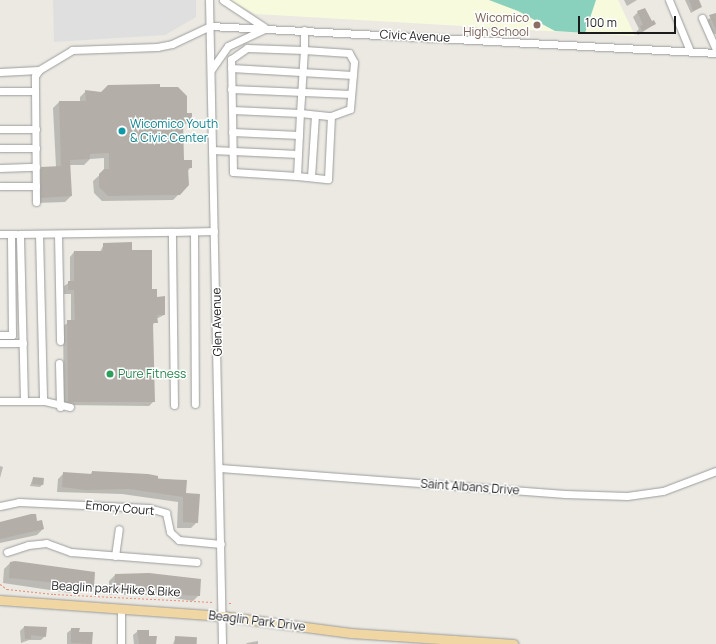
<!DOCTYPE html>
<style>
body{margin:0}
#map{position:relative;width:716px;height:644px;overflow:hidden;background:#ebe9e2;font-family:Manrope,sans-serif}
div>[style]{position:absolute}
.education>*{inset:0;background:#f7fadc}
.pitch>*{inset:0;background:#89d1bd}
.parking>*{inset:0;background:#dfdfdf}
.shadow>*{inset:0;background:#0003}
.building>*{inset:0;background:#b4aea8;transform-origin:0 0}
.path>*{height:1px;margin-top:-0.5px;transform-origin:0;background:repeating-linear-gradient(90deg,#e78e77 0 2px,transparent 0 4px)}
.roads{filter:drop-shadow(0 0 1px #9c9c9c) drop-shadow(0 0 1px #9c9c9c)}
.minor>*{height:7px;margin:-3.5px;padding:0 3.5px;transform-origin:3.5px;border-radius:3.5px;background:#fff}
.major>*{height:9px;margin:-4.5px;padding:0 4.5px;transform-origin:4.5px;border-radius:4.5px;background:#efd6a3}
.dots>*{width:11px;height:11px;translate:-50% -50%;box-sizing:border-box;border:2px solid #fff;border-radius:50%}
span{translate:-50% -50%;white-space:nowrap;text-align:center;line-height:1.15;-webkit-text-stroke:3px #fff;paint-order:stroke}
.education-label{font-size:12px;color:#785e54}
.right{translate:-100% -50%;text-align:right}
.street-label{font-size:12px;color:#1b1b1b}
.culture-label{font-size:12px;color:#0d838f}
.left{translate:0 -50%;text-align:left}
.leisure-label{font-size:12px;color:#27864d}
.scale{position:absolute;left:578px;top:16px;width:98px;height:18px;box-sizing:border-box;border:2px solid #1b1b1b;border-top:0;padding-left:5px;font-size:12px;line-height:14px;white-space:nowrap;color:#1b1b1b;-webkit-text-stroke:3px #fff;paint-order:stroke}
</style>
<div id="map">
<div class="education">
<i style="clip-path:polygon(230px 0,618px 0,635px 36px,255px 14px)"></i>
</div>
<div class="pitch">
<i style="clip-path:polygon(489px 0,596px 0,585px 33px,555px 31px,518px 11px)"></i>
</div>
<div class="parking">
<i style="clip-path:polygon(53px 0,196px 0,196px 17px,165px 35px,54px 42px)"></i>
</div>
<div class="shadow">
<i style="clip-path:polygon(624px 0,637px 0,627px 6px)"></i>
<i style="clip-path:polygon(685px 0,698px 0,701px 7px,691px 13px)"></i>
<i style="clip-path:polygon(638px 12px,655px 24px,638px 35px,636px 32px,639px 29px,633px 17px)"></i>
<i style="clip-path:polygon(716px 14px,716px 34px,711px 33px,706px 21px)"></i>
<i style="clip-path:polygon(159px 88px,191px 121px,182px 126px,183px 161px,191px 167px,187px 172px,188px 185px,173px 200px,102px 201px,94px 193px,93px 181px,104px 171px,104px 158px,90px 159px,84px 165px,69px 165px,71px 196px,65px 202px,36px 203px,36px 174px,41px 168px,56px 167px,53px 108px,59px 102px,80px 102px,80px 97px,86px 91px,101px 93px)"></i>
<i style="clip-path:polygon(104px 244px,131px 251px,164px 315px,156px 319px,152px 327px,154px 401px,149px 406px,64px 405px,63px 326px,71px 321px,71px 294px,64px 294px,64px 286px,70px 282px,70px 257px,74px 252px,100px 252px)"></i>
<i style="clip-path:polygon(0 466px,3px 467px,0 478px)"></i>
<i style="clip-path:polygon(92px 472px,186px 481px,185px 494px,197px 522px,191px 528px,177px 528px,178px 502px,122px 494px,57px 492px,58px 479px,64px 473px,90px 475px)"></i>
<i style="clip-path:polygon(33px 478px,42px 485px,40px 487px,30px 486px)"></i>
<i style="clip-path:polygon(37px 522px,43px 529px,37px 535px,0 543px,0 523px)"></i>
<i style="clip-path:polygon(10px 563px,94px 573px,93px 587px,87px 593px,70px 593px,3px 583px,4px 569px)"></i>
<i style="clip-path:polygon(115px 575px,199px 595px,193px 601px,154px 595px,109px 595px,109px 581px)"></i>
<i style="clip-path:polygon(24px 627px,45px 636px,41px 640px,29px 640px,21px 643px,20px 631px)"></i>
<i style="clip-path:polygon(72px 629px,78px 633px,91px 644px,67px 644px,67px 633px)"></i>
<i style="clip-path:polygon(138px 631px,148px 637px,155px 644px,134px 644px,133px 635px)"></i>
<i style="clip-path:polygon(176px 637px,196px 644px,173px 644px)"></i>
<i style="clip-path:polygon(258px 641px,258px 644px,246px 644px,247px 643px)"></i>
</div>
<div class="building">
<i style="clip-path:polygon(689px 0,699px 0,702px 7px,693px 11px)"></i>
<i style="clip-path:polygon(645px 8px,652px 21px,654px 20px,656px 24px,642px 31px,640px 26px,643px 25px,637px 11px)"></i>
<i style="clip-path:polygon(716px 13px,716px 30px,709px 15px)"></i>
<i style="clip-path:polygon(160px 84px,160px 87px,178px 87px,187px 96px,187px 113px,192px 113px,192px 121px,183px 121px,184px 160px,192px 160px,192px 168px,188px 168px,189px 185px,180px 195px,108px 196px,99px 187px,99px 174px,104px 169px,109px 169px,109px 153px,90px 154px,90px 159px,70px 160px,72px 196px,41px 198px,41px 167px,61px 166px,59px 101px,86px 101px,85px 90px,101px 92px,108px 85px)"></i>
<i style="clip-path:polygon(132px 242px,132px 250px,152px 250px,152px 289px,157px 289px,157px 297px,165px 296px,165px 315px,157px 315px,158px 323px,153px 323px,155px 402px,68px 402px,67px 320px,75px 320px,74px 290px,68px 290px,68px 281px,74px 281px,74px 251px,103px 251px,103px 243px)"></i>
<i style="clip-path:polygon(92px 471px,148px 474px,158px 476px,158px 479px,187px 480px,186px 493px,200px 494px,198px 523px,183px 522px,183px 497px,129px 489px,85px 490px,62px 487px,63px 472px,92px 474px)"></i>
<i style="left:33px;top:477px;width:11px;height:7px;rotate:5deg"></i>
<i style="clip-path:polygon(31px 514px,36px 514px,37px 521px,42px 520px,44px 529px,0 539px,0 522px)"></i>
<i style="clip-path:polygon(15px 561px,95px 572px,94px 587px,9px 578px,10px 562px)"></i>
<i style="clip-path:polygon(149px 573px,201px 579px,200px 596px,182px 595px,161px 590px,114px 590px,115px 574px)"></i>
<i style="clip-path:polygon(24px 626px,47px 627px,46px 637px,31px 635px,31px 639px,25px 639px)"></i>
<i style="clip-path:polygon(71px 628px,80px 628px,79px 632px,93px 632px,92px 644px,71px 643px)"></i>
<i style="clip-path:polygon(137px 630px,149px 630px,149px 636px,157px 636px,156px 644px,139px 644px)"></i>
<i style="left:175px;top:636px;width:22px;height:8px;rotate:3deg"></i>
</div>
<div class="path">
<i style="left:0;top:584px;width:9px;rotate:36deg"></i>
<i style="left:7px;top:589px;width:47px;rotate:6.1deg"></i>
<i style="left:54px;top:594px;width:159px;rotate:2.9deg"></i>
<i style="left:229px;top:603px;width:3px"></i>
</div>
<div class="roads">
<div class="minor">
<i style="left:209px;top:0;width:644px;rotate:88.84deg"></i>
<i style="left:223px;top:0;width:49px;rotate:33.4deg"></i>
<i style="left:669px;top:0;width:55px;rotate:67.6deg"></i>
<i style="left:702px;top:18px;width:34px;rotate:66deg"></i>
<i style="left:231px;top:68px;width:122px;rotate:3.3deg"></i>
<i style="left:211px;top:70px;width:29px;rotate:-55deg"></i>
<i style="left:228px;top:46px;width:40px;rotate:-25deg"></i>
<i style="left:0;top:72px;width:39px;rotate:-3deg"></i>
<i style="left:231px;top:89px;width:120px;rotate:2.4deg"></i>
<i style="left:0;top:91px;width:35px"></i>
<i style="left:232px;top:110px;width:68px;rotate:2.5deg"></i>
<i style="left:300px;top:113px;width:31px;rotate:6deg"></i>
<i style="left:331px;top:116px;width:20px;rotate:-20deg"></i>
<i style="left:350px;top:109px;width:47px;rotate:-85.1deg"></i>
<i style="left:354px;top:62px;width:10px;rotate:-119deg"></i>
<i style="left:349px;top:53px;width:45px;rotate:-176.2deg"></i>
<i style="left:304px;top:50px;width:57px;rotate:-178deg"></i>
<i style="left:247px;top:48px;width:19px;rotate:145deg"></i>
<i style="left:231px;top:59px;width:51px;rotate:88.9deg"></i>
<i style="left:232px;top:110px;width:62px;rotate:89.1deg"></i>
<i style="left:233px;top:172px;width:64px;rotate:3.6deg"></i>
<i style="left:297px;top:176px;width:63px;rotate:-87.3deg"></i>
<i style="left:300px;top:113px;width:63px;rotate:-86.4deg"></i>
<i style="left:304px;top:50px;width:20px;rotate:-90deg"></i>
<i style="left:0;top:129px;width:36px"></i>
<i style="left:232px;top:132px;width:67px;rotate:2.6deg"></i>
<i style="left:0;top:148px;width:36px"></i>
<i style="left:212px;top:150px;width:86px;rotate:2.7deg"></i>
<i style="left:0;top:168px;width:36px;rotate:-2deg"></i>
<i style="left:297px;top:176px;width:31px;rotate:6deg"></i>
<i style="left:328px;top:179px;width:63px;rotate:-87.3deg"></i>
<i style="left:311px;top:177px;width:62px;rotate:-86.3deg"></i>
<i style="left:0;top:186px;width:36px"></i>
<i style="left:36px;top:202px;width:126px;rotate:-90.5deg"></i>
<i style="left:35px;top:76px;width:7px;rotate:-56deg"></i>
<i style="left:39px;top:70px;width:39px;rotate:-31deg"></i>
<i style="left:72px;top:50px;width:85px;rotate:-2deg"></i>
<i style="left:157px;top:47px;width:15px;rotate:-11deg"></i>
<i style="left:172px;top:44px;width:42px;rotate:-25.3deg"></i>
<i style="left:210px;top:26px;width:507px;rotate:3.05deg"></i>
<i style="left:194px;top:232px;width:172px;rotate:89.7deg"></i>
<i style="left:0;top:234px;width:16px"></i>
<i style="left:39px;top:234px;width:167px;rotate:88.6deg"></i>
<i style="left:58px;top:234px;width:107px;rotate:88.9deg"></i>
<i style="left:0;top:335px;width:12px"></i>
<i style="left:12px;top:335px;width:101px;rotate:-90.6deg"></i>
<i style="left:0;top:343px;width:23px"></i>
<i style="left:59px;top:363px;width:44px;rotate:88.7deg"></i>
<i style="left:0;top:401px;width:24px"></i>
<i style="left:174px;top:405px;width:173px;rotate:-90.7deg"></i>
<i style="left:172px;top:232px;width:42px;rotate:-1.4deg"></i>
<i style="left:70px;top:407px;width:28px;rotate:-167deg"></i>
<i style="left:43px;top:401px;width:19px;rotate:180deg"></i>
<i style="left:24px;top:401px;width:167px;rotate:-91.4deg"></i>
<i style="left:20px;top:234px;width:152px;rotate:-0.8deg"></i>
<i style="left:220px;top:468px;width:346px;rotate:4.3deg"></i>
<i style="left:565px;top:494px;width:62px;rotate:1.8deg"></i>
<i style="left:627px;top:496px;width:36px;rotate:-8deg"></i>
<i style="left:663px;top:491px;width:57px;rotate:-20.7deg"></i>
<i style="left:0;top:506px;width:19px;rotate:-12deg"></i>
<i style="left:19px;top:502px;width:130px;rotate:2.6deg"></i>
<i style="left:149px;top:508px;width:18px;rotate:16deg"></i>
<i style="left:166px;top:513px;width:19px;rotate:78deg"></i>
<i style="left:170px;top:532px;width:12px;rotate:42deg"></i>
<i style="left:179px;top:540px;width:42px;rotate:5.4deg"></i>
<i style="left:7px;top:552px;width:22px;rotate:-18deg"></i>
<i style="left:28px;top:545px;width:18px;rotate:-6deg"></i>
<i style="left:46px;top:543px;width:27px;rotate:20deg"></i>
<i style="left:71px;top:552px;width:126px;rotate:4.5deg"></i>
<i style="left:115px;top:556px;width:27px;rotate:-82deg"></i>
<i style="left:121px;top:644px;width:35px;rotate:-90deg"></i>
</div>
<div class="major">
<i style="left:0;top:600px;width:223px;rotate:4.1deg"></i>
<i style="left:222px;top:616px;width:130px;rotate:7.5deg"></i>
<i style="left:351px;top:633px;width:163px;rotate:3.9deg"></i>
</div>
</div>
<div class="dots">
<i style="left:537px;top:25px;background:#8d6e63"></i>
<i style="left:122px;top:131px;background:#0f9aa8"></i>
<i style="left:110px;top:374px;background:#2e9e5b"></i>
</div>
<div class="education-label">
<span class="right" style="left:529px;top:25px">Wicomico<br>High School</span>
</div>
<div class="street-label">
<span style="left:415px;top:36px;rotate:3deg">Civic Avenue</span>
<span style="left:217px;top:322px;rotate:-91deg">Glen Avenue</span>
<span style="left:470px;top:487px;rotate:4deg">Saint Albans Drive</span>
<span style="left:120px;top:508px;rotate:5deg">Emory Court</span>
<span style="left:116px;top:589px;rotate:3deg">Beaglin park Hike &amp; Bike</span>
<span style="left:257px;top:621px;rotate:7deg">Beaglin Park Drive</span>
</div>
<div class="culture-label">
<span class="left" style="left:130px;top:131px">Wicomico Youth<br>&amp; Civic Center</span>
</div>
<div class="leisure-label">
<span class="left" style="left:118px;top:374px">Pure Fitness</span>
</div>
<div class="scale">100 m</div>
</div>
